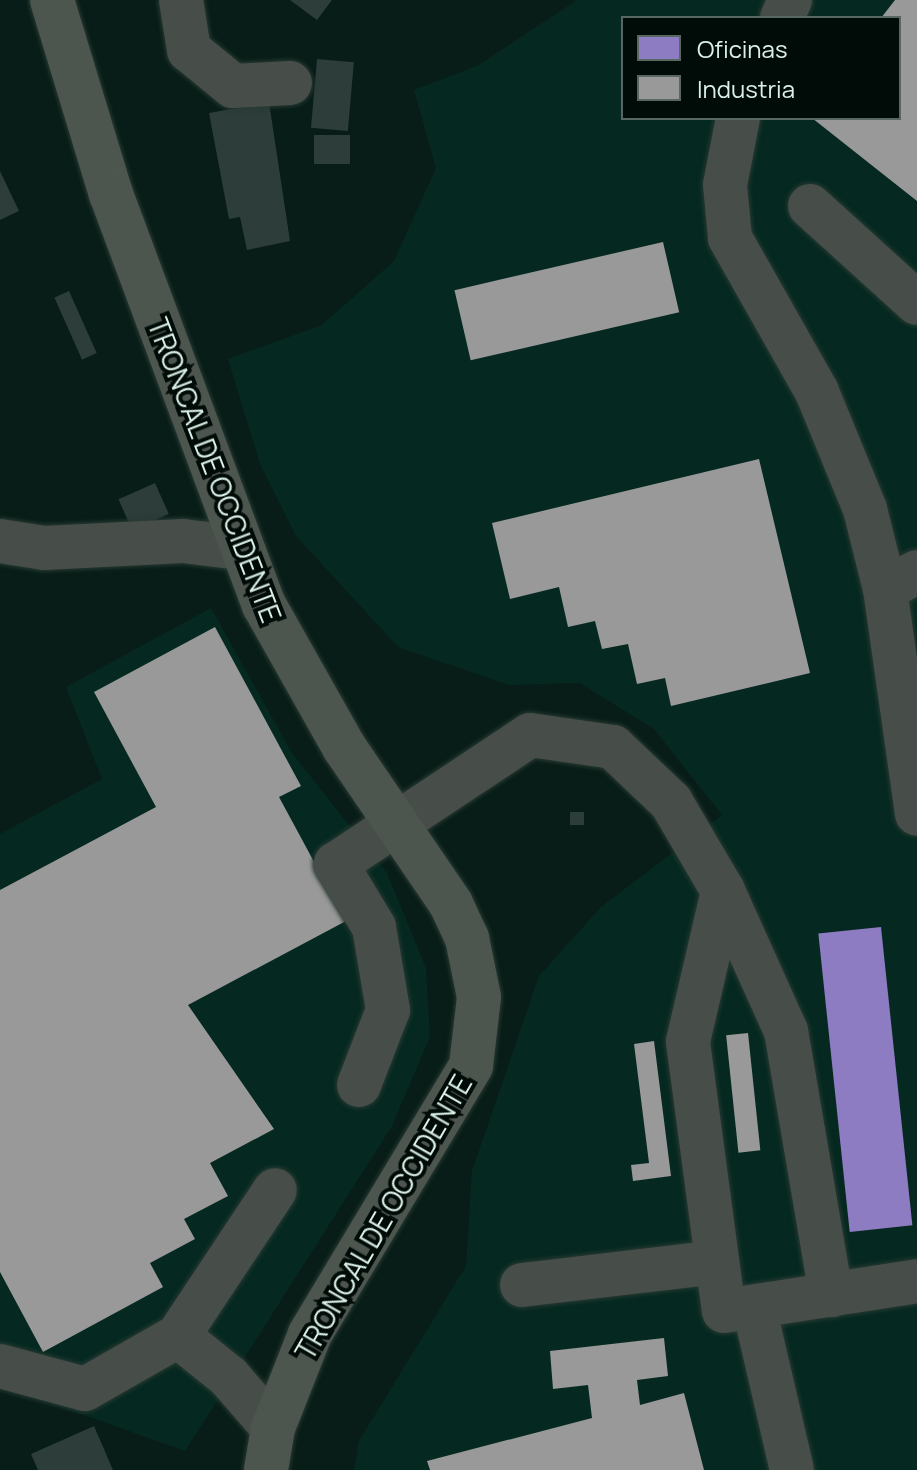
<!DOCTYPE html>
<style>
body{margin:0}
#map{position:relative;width:917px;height:1470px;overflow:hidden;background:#081d17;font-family:Manrope,sans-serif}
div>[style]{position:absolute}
.built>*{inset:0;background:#052920}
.offices>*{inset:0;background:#8e7cc3;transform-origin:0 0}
.industry>*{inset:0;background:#999;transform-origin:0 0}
.building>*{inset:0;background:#2c3d3a;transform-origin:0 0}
.roads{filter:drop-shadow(0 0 2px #273933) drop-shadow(0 0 2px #273933)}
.minor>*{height:44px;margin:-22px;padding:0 22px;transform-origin:22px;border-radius:22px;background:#474d48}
.major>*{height:44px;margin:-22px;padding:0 22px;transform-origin:22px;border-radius:22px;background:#4d554f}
span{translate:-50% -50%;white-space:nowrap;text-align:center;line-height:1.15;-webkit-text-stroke:8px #010b07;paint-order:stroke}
.street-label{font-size:28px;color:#dbf0e8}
.legend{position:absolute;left:621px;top:16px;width:280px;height:104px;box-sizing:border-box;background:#010b07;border:2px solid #586761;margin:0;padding:10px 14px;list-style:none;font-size:24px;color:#dbf0e8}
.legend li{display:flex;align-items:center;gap:16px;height:40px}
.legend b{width:40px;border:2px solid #586761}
</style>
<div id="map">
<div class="built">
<i style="clip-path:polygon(evenodd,577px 0,917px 0,917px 1470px,354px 1470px,359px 1441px,466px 1266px,472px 1171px,539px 976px,601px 907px,722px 815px,654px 729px,580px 683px,509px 685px,398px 647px,296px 536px,260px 464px,228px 359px,322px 325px,394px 261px,436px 168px,414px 90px,479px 65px,577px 0,623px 18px,899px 18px,899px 118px,623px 118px,623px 18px)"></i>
<i style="clip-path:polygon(211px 608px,292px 753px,387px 873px,426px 968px,430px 1037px,392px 1126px,185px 1451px,0 1385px,0 834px,102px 779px,66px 687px)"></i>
</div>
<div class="offices">
<i style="left:881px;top:927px;width:300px;height:63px;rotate:84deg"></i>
</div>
<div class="industry">
<i style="clip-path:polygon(895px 0,917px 0,917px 201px,812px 118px,899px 118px,899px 18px,881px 18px)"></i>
<i style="left:663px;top:242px;width:72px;height:214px;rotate:77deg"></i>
<i style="clip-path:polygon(759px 459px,810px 673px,671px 706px,665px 678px,637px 684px,628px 644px,602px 649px,595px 621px,568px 627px,559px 587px,510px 599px,492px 523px)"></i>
<i style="clip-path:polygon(215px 627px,301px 786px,279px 797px,346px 921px,188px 1005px,274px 1129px,210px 1163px,228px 1196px,184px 1219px,195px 1239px,150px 1263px,163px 1287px,43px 1352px,0 1272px,0 890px,156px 807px,94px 692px)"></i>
<i style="left:748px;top:1033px;width:118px;height:22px;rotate:84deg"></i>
<i style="clip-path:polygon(654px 1041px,671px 1176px,633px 1181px,631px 1165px,649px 1163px,634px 1044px)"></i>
<i style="clip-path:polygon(664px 1338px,668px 1376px,637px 1380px,640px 1405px,684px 1393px,704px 1470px,430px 1470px,427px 1461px,592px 1418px,588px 1385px,553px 1389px,550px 1351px)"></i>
</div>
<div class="building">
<i style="clip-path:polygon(290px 0,332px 0,317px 20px)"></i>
<i style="left:317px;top:59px;width:37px;height:69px;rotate:5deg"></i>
<i style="clip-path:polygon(269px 102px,290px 241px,247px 250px,240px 217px,229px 219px,209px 113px)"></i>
<i style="left:314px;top:135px;width:36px;height:29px"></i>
<i style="clip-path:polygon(0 171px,19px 211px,0 220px)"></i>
<i style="left:69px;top:291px;width:68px;height:16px;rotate:66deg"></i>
<i style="left:155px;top:483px;width:34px;height:40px;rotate:66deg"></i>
<i style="left:570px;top:812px;width:14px;height:13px"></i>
<i style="clip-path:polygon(94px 1426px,113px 1470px,38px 1470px,31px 1454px)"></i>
</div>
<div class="roads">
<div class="minor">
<i style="left:181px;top:0;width:51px;rotate:80.9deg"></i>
<i style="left:189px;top:50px;width:57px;rotate:39.3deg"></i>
<i style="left:233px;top:86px;width:57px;rotate:-3deg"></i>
<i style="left:782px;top:18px;width:20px;rotate:-66deg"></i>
<i style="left:738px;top:118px;width:68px;rotate:101deg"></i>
<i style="left:725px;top:185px;width:53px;rotate:84.6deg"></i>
<i style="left:730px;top:238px;width:177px;rotate:60.5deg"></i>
<i style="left:817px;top:392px;width:126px;rotate:67.7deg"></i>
<i style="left:865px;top:509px;width:82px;rotate:76deg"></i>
<i style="left:885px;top:589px;width:227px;rotate:81.9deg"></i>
<i style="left:810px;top:206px;width:144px;rotate:42.2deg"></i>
<i style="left:0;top:541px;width:45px;rotate:9deg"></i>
<i style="left:44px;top:548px;width:139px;rotate:-2.9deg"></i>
<i style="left:183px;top:541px;width:57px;rotate:7deg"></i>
<i style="left:885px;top:589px;width:36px;rotate:-28deg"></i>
<i style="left:723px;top:891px;width:155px;rotate:103.1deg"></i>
<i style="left:688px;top:1042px;width:271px;rotate:82.4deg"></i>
<i style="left:724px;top:1311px;width:195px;rotate:-8.8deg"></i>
<i style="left:359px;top:1085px;width:80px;rotate:-68.9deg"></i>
<i style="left:388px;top:1010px;width:84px;rotate:-99.6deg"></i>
<i style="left:374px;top:927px;width:74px;rotate:-121.1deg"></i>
<i style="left:336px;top:864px;width:233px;rotate:-33.6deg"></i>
<i style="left:530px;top:735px;width:84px;rotate:8.2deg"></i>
<i style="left:613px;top:747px;width:80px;rotate:43.5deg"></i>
<i style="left:671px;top:802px;width:103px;rotate:59.7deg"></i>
<i style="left:723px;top:891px;width:154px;rotate:65.8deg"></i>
<i style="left:786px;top:1031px;width:268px;rotate:80.3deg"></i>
<i style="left:522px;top:1285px;width:196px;rotate:-6.7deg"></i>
<i style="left:754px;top:1307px;width:167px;rotate:76.9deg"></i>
<i style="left:178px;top:1336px;width:175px;rotate:-56.4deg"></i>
<i style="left:0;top:1366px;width:88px;rotate:15.1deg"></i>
<i style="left:85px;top:1389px;width:107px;rotate:-29.7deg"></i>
<i style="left:178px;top:1336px;width:65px;rotate:38.8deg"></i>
<i style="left:229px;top:1377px;width:67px;rotate:49.2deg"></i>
</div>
<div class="major">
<i style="left:52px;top:0;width:203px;rotate:73.1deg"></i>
<i style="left:111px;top:194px;width:439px;rotate:69.6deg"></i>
<i style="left:264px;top:605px;width:163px;rotate:60.6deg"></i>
<i style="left:344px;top:747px;width:190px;rotate:55.7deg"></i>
<i style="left:451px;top:904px;width:38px;rotate:65deg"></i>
<i style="left:467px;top:938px;width:60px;rotate:78.5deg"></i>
<i style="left:479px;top:997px;width:69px;rotate:96.6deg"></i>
<i style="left:471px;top:1066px;width:313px;rotate:121deg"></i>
<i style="left:310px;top:1334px;width:101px;rotate:111.5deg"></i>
<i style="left:273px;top:1428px;width:43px;rotate:99.5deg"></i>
</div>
</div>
<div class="street-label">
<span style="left:215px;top:470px;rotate:69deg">TRONCAL DE OCCIDENTE</span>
<span style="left:383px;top:1217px;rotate:-60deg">TRONCAL DE OCCIDENTE</span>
</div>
<ul class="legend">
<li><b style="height:22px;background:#8e7cc3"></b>Oficinas</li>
<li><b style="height:22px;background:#999"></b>Industria</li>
</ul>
</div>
